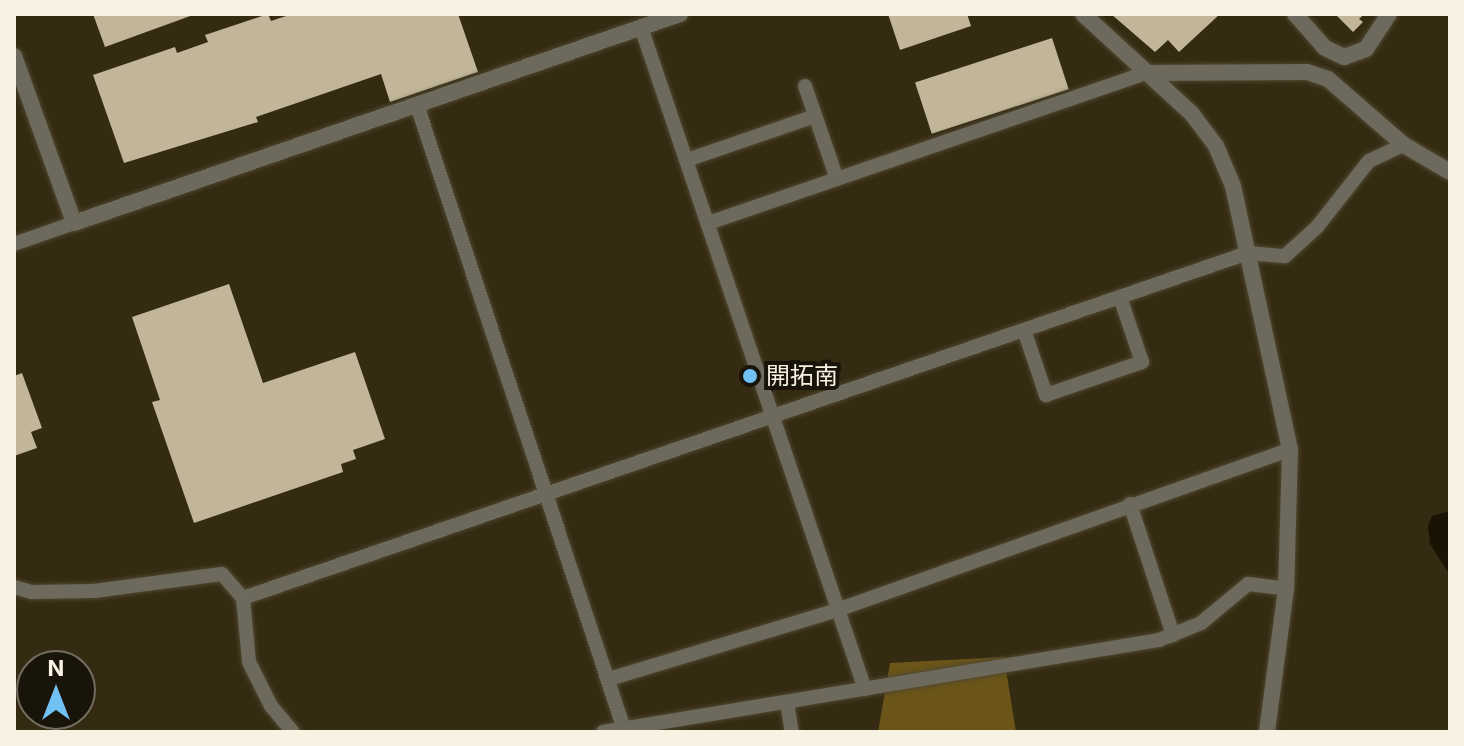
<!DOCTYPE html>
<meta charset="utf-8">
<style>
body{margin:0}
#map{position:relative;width:1464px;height:746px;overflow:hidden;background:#342b12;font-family:Inter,"Noto Sans JP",sans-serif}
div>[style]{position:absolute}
.forest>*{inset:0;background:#6b5518}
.water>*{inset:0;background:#1a1303}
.building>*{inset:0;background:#c1b699;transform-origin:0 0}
.roads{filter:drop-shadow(0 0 2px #4f472f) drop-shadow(0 0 2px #4f472f)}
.minor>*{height:14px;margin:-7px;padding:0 7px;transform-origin:7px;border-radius:7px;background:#6d695d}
.tertiary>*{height:16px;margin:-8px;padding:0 8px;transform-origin:8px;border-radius:8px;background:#6d695d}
.dots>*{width:22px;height:22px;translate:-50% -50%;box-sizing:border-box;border:4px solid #181409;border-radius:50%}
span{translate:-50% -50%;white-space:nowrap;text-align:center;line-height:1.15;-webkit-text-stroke:8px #181409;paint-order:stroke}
.poi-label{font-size:24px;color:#f8f2e3}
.left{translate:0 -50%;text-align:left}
.frame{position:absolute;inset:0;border:16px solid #f8f2e3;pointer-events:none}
.north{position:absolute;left:16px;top:650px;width:80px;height:80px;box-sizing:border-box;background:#181409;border:2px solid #726d60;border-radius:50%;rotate:0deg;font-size:22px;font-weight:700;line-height:32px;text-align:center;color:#f8f2e3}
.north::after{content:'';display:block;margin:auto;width:28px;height:36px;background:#71c1f5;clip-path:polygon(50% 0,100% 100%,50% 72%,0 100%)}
</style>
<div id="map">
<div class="forest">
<i style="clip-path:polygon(1004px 657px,1016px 732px,878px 732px,890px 663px)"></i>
</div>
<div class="water">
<i style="clip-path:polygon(1450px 511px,1450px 575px,1430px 544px,1428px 526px,1432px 516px)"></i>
</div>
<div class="building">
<i style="clip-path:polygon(93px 14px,193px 14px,193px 15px,105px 47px)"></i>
<i style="clip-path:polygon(268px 14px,271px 21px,292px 14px,458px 14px,478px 72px,390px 102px,381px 74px,256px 117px,258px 122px,124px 163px,93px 75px,175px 47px,177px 53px,208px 42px,205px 35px)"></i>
<i style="clip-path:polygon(888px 14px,967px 14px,971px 26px,900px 50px)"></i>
<i style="clip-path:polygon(1111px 14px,1220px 14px,1179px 52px,1168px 40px,1155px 52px)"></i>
<i style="clip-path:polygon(1335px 14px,1364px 14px,1359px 19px,1363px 22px,1353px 32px)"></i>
<i style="left:1052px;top:38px;width:54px;height:144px;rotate:72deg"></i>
<i style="clip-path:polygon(229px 284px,263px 383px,355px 352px,385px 439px,353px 450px,356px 459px,341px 464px,343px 472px,194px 523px,152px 402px,160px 400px,132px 317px)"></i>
<i style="clip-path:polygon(22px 373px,42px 428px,31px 432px,37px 448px,14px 456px,14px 376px)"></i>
</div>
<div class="roads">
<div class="minor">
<i style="left:641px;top:27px;width:699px;rotate:71.31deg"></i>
<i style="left:805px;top:86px;width:98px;rotate:71deg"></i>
<i style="left:417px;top:105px;width:657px;rotate:71.65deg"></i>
<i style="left:687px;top:160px;width:135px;rotate:-19deg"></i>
<i style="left:708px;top:223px;width:464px;rotate:-18.9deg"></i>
<i style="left:14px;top:244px;width:64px;rotate:-19.3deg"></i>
<i style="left:1024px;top:330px;width:69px;rotate:71.3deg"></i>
<i style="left:1046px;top:395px;width:102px;rotate:-19deg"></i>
<i style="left:1142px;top:362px;width:69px;rotate:-108.7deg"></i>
<i style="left:1130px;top:504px;width:138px;rotate:71.8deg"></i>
<i style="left:14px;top:587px;width:19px;rotate:16deg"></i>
<i style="left:32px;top:592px;width:62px;rotate:-0.9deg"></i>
<i style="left:94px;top:591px;width:129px;rotate:-7.6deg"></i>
<i style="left:222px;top:574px;width:32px;rotate:49deg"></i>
<i style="left:243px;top:598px;width:64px;rotate:84.6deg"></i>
<i style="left:249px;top:662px;width:49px;rotate:63.4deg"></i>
<i style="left:271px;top:706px;width:34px;rotate:50deg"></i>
<i style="left:243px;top:598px;width:1063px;rotate:-18.95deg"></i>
<i style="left:1248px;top:253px;width:37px;rotate:5deg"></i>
<i style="left:1285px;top:256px;width:43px;rotate:-42.2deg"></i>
<i style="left:1317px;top:227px;width:84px;rotate:-51.8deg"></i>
<i style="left:1369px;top:161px;width:38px;rotate:-25deg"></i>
<i style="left:609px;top:679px;width:238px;rotate:-16.8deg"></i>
<i style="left:837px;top:610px;width:480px;rotate:-19.5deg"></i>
<i style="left:787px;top:702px;width:30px;rotate:81deg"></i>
<i style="left:603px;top:732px;width:564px;rotate:-9.4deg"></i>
<i style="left:1159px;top:640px;width:45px;rotate:-22deg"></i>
<i style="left:1201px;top:623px;width:61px;rotate:-39.7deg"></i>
<i style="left:1248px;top:584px;width:38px;rotate:7deg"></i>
</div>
<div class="tertiary">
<i style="left:1083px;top:14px;width:148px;rotate:42.5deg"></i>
<i style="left:1192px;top:114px;width:40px;rotate:53deg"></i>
<i style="left:1216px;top:146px;width:43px;rotate:67deg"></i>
<i style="left:1233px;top:186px;width:270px;rotate:77.8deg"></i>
<i style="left:1290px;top:450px;width:139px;rotate:91.6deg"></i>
<i style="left:1286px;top:589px;width:144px;rotate:97.6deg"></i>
<i style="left:1295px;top:14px;width:45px;rotate:48.6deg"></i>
<i style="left:1325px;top:48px;width:21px;rotate:25deg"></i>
<i style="left:1344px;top:57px;width:23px;rotate:-20deg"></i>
<i style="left:1366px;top:49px;width:42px;rotate:-56.7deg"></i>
<i style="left:14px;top:56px;width:177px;rotate:70.2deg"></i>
<i style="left:74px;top:223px;width:641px;rotate:-19.03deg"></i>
<i style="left:1147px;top:73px;width:160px;rotate:-0.4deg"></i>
<i style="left:1307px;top:72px;width:22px;rotate:18deg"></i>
<i style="left:1328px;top:79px;width:101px;rotate:41deg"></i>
<i style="left:1404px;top:145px;width:53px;rotate:30.4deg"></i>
</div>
</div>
<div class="dots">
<i style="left:750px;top:376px;background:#71c1f5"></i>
</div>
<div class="poi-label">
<span class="left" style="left:766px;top:376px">開拓南</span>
</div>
<div class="frame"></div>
<div class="north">N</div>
</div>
